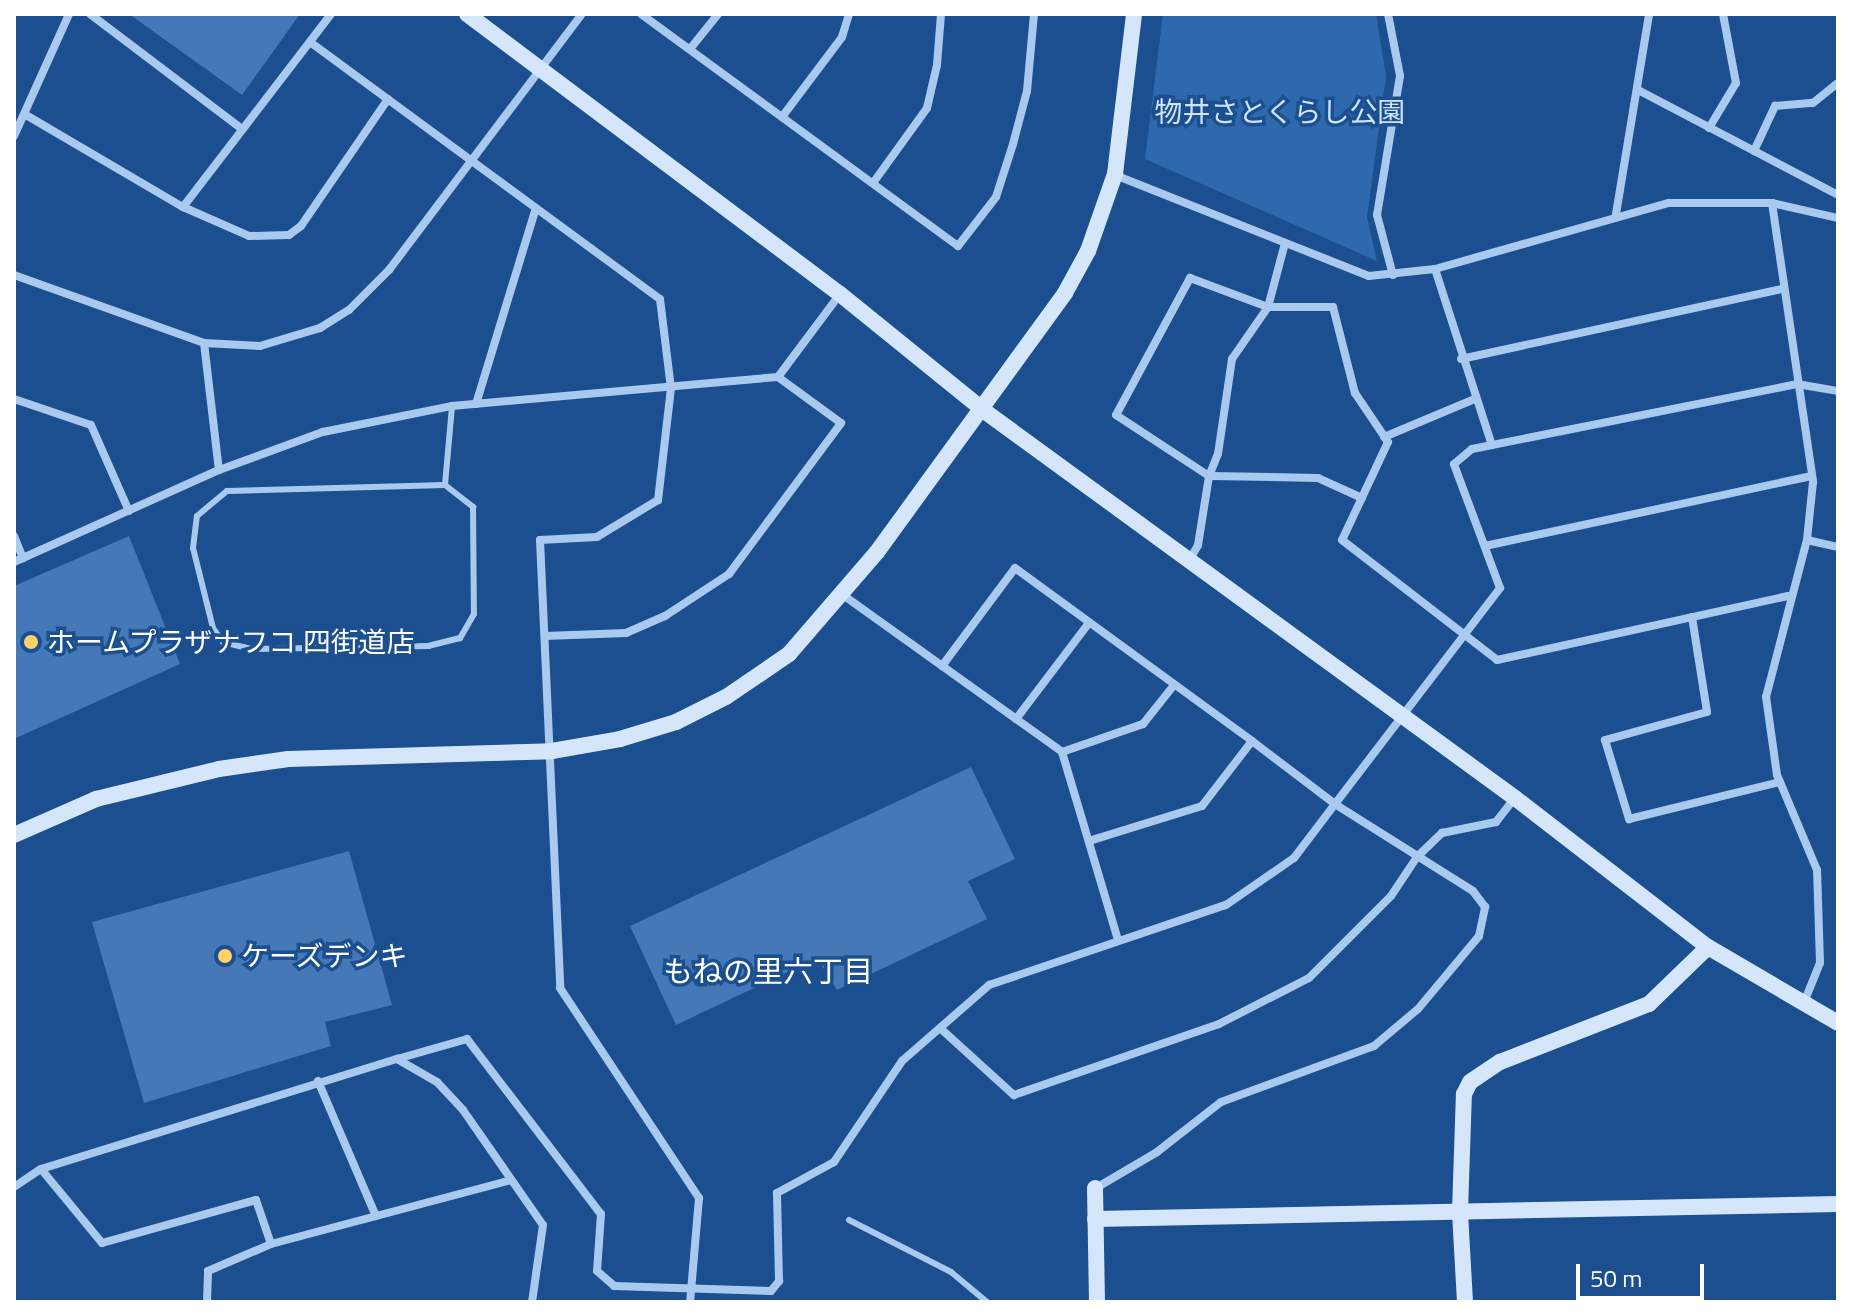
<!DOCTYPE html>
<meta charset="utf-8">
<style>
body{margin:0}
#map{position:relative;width:1852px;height:1316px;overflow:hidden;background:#1b4f8f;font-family:"Titillium Web","Noto Sans JP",sans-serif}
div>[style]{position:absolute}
.green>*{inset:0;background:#2e69ad}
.building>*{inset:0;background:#4478b7}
.lane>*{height:6px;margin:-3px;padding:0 3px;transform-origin:3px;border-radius:3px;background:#a9c9ee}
.street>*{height:8px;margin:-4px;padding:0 4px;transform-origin:4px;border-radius:4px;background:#a9c9ee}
.secondary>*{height:16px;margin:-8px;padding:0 8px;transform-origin:8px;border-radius:8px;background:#d6e6fa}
.dots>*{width:22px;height:22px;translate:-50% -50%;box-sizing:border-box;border:4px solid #1b4f8f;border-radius:50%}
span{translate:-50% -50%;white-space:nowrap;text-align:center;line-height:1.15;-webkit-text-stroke:7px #1b4f8f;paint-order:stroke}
.park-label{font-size:28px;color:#cfe3fa}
.poi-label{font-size:28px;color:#fff}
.left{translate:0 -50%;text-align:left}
.neighbourhood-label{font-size:30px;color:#fff}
.frame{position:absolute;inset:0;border:16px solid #fff;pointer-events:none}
.scale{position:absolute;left:1576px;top:1264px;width:128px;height:36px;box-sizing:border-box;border:4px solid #fff;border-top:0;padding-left:10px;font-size:24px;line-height:28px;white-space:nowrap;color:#fff;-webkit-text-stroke:6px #1b4f8f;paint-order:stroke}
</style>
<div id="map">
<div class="green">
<i style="clip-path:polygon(1163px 14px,1376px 14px,1386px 76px,1367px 217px,1377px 261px,1145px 159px)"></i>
</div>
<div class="building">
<i style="clip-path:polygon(129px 14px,300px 14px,242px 95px)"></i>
<i style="clip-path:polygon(129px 536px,180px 664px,14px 739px,14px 586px)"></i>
<i style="clip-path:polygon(971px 767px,1015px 859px,968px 881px,987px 919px,837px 990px,817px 958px,676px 1025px,630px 926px)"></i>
<i style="clip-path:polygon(349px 851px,392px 1005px,325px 1022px,331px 1046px,144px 1103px,92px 922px)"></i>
</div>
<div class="lane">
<i style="left:445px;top:485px;width:36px;rotate:38deg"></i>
<i style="left:473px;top:507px;width:107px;rotate:89.5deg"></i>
<i style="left:474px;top:614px;width:28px;rotate:120deg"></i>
<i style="left:460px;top:638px;width:32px;rotate:166deg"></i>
<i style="left:429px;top:646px;width:178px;rotate:179deg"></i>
<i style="left:251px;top:649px;width:29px;rotate:-166deg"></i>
<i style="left:223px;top:642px;width:17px;rotate:-126deg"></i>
<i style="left:213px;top:628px;width:82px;rotate:-104deg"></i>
<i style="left:193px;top:548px;width:32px;rotate:-83deg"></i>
<i style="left:197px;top:516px;width:39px;rotate:-40deg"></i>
<i style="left:227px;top:491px;width:218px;rotate:-1.6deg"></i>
<i style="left:445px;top:485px;width:79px;rotate:-84.9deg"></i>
<i style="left:849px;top:1220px;width:114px;rotate:27deg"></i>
<i style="left:951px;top:1272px;width:47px;rotate:39.8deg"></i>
</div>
<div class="street">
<i style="left:90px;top:14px;width:191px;rotate:37.1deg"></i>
<i style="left:641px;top:14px;width:393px;rotate:36.2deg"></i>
<i style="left:958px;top:246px;width:62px;rotate:-52.2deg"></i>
<i style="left:996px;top:197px;width:56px;rotate:-72.2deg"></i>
<i style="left:1013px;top:144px;width:55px;rotate:-75.2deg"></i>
<i style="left:1027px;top:91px;width:77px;rotate:-84.8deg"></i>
<i style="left:1388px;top:14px;width:63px;rotate:79deg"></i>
<i style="left:1400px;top:76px;width:141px;rotate:99.4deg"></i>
<i style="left:1377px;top:215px;width:62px;rotate:75.1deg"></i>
<i style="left:310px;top:42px;width:434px;rotate:36.3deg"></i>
<i style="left:660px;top:299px;width:90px;rotate:83deg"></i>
<i style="left:671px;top:388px;width:113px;rotate:96.6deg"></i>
<i style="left:658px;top:500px;width:71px;rotate:148.8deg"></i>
<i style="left:597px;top:537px;width:57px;rotate:177deg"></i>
<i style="left:540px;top:540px;width:448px;rotate:87.4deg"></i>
<i style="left:560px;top:988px;width:252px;rotate:56.5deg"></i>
<i style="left:699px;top:1198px;width:104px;rotate:94.9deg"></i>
<i style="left:690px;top:49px;width:45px;rotate:-51.3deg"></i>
<i style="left:1638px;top:90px;width:226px;rotate:27.7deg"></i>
<i style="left:26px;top:115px;width:182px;rotate:30.4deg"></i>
<i style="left:183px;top:207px;width:72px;rotate:23.7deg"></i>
<i style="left:249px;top:236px;width:40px;rotate:-1.4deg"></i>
<i style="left:289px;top:235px;width:15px;rotate:-37deg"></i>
<i style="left:301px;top:226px;width:154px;rotate:-55.6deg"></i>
<i style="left:782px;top:117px;width:100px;rotate:-53.1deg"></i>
<i style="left:842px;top:37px;width:24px;rotate:-73deg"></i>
<i style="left:1709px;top:128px;width:52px;rotate:-59deg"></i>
<i style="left:1736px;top:83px;width:70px;rotate:-100.7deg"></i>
<i style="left:14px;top:136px;width:134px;rotate:-65.7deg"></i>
<i style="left:1754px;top:151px;width:50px;rotate:-65deg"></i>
<i style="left:1775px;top:106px;width:38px;rotate:-5deg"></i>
<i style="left:1813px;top:103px;width:32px;rotate:-39deg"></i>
<i style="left:1115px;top:175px;width:273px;rotate:21.7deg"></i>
<i style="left:1369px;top:276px;width:66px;rotate:-6.1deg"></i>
<i style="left:1435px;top:269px;width:243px;rotate:-15.8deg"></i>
<i style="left:1669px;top:203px;width:103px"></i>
<i style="left:1772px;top:203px;width:68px;rotate:12.8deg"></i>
<i style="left:873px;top:183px;width:92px;rotate:-54.2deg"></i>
<i style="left:927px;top:108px;width:44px;rotate:-76.9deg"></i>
<i style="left:937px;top:65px;width:51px;rotate:-85.5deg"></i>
<i style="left:1772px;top:203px;width:282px;rotate:81.6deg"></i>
<i style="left:1813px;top:482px;width:58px;rotate:95.9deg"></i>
<i style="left:183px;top:207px;width:243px;rotate:-52.5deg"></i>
<i style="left:1616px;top:214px;width:203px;rotate:-80.6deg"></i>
<i style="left:1435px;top:269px;width:185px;rotate:72.1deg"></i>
<i style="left:14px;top:275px;width:202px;rotate:19.7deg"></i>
<i style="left:204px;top:343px;width:56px;rotate:3.1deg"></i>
<i style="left:260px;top:346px;width:63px;rotate:-16.7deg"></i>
<i style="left:320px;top:328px;width:34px;rotate:-32deg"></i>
<i style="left:349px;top:310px;width:57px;rotate:-45deg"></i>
<i style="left:389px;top:270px;width:321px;rotate:-53deg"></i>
<i style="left:204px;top:343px;width:128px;rotate:83.3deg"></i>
<i style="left:1461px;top:359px;width:330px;rotate:-12.3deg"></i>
<i style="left:14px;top:399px;width:81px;rotate:18.7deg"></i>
<i style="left:91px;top:425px;width:94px;rotate:66.2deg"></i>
<i style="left:476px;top:404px;width:205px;rotate:-73deg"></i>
<i style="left:1384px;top:437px;width:99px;rotate:-22.7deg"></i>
<i style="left:1362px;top:498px;width:48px;rotate:-155.6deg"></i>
<i style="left:1318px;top:478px;width:109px;rotate:-178.9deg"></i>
<i style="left:1209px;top:476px;width:111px;rotate:-146.7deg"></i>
<i style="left:1116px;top:415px;width:156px;rotate:-61.6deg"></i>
<i style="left:1190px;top:278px;width:83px;rotate:20.4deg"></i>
<i style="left:1268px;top:307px;width:65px"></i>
<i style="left:1333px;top:307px;width:89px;rotate:75.7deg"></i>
<i style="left:1355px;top:393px;width:59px;rotate:56deg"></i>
<i style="left:1388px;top:442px;width:108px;rotate:115.1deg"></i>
<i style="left:1342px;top:540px;width:196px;rotate:37.7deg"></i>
<i style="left:1497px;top:660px;width:298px;rotate:-12.4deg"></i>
<i style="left:14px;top:536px;width:24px;rotate:68deg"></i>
<i style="left:1485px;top:546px;width:334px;rotate:-12.1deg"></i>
<i style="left:1190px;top:559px;width:16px;rotate:-60deg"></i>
<i style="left:1198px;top:545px;width:70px;rotate:-80.9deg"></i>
<i style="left:1209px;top:476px;width:24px;rotate:-68deg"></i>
<i style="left:1218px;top:454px;width:96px;rotate:-81.6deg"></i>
<i style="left:1232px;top:359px;width:63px;rotate:-55.3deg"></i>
<i style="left:1268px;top:307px;width:66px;rotate:-75.1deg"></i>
<i style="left:14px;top:562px;width:225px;rotate:-24.2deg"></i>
<i style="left:219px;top:470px;width:111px;rotate:-20.1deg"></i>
<i style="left:323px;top:432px;width:132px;rotate:-11.4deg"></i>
<i style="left:452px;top:406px;width:327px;rotate:-5.1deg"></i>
<i style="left:778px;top:377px;width:104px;rotate:-53.2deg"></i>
<i style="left:843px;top:595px;width:269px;rotate:35.6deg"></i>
<i style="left:1062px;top:752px;width:196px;rotate:73.4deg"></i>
<i style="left:1692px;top:617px;width:96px;rotate:81deg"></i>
<i style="left:1707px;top:712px;width:106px;rotate:164.6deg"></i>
<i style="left:1605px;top:740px;width:83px;rotate:73.1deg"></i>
<i style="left:1629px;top:819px;width:155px;rotate:-13.8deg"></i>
<i style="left:545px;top:636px;width:81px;rotate:-2.1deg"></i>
<i style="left:626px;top:633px;width:43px;rotate:-23.6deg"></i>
<i style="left:665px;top:616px;width:77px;rotate:-33.3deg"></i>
<i style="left:729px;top:574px;width:188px;rotate:-53.4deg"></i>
<i style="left:841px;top:423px;width:78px;rotate:-143.9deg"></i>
<i style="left:942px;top:666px;width:122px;rotate:-53.3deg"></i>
<i style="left:1015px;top:568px;width:293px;rotate:36.1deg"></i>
<i style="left:1252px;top:741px;width:82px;rotate:127.6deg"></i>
<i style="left:1202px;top:806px;width:118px;rotate:162.8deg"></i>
<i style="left:1016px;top:719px;width:121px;rotate:-52.8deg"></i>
<i style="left:1062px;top:752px;width:86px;rotate:-19.1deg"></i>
<i style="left:1143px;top:724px;width:50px;rotate:-51.5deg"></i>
<i style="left:1803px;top:1005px;width:45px;rotate:-68deg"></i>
<i style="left:1820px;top:963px;width:93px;rotate:-91.8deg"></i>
<i style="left:1817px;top:870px;width:103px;rotate:-112.8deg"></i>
<i style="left:1777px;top:775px;width:79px;rotate:-98deg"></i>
<i style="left:1766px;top:697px;width:162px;rotate:-75.4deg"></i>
<i style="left:1807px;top:540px;width:32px;rotate:13deg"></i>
<i style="left:940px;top:1028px;width:100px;rotate:42.2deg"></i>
<i style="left:1014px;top:1095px;width:217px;rotate:-19.1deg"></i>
<i style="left:1219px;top:1024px;width:101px;rotate:-27.1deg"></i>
<i style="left:1309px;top:978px;width:116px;rotate:-45deg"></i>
<i style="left:1391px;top:896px;width:47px;rotate:-56.3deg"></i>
<i style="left:1417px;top:857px;width:35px;rotate:-44deg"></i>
<i style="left:1442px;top:833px;width:55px;rotate:-11.5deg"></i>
<i style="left:1496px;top:822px;width:31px;rotate:-52deg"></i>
<i style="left:397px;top:1059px;width:73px;rotate:-15.9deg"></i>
<i style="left:467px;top:1039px;width:220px;rotate:52.6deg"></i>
<i style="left:601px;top:1214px;width:57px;rotate:94deg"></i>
<i style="left:597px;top:1271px;width:23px;rotate:41deg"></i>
<i style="left:614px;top:1286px;width:157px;rotate:1.8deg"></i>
<i style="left:771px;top:1291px;width:13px;rotate:-51deg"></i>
<i style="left:779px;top:1281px;width:88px;rotate:-91.3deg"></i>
<i style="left:777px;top:1193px;width:65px;rotate:-28.5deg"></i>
<i style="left:834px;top:1162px;width:122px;rotate:-56deg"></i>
<i style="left:902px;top:1061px;width:116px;rotate:-41.1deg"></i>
<i style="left:989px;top:985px;width:250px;rotate:-18.7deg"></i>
<i style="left:1226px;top:905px;width:83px;rotate:-34.7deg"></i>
<i style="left:1294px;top:858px;width:68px;rotate:-52.8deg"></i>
<i style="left:1335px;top:804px;width:104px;rotate:-142.8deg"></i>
<i style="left:318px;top:1081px;width:147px;rotate:66.8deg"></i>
<i style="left:41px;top:1169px;width:96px;rotate:50.5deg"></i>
<i style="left:102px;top:1243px;width:160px;rotate:-15.6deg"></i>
<i style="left:256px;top:1200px;width:46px;rotate:71.2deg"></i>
<i style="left:14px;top:1187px;width:32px;rotate:-34deg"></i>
<i style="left:41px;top:1169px;width:373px;rotate:-17.2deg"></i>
<i style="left:397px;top:1059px;width:46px;rotate:29.9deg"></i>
<i style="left:437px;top:1082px;width:38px;rotate:47deg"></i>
<i style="left:463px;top:1110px;width:140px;rotate:55.2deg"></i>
<i style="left:543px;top:1225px;width:78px;rotate:98.1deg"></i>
<i style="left:1096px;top:1188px;width:71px;rotate:-30.5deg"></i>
<i style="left:1157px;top:1152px;width:81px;rotate:-38deg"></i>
<i style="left:1221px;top:1102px;width:163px;rotate:-20.1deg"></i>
<i style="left:1374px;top:1046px;width:57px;rotate:-40.1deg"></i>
<i style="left:1418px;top:1009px;width:95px;rotate:-50.1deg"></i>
<i style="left:1479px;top:936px;width:30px;rotate:-78deg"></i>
<i style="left:1485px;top:907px;width:20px;rotate:-127deg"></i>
<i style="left:1473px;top:891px;width:163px;rotate:-147.8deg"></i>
<i style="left:1335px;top:804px;width:272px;rotate:-52.6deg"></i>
<i style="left:1500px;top:588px;width:132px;rotate:-110.4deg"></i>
<i style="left:1454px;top:464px;width:23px;rotate:-40deg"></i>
<i style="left:1472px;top:449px;width:331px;rotate:-11.3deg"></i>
<i style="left:1797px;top:384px;width:42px;rotate:9.7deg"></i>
<i style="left:207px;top:1302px;width:31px;rotate:-88deg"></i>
<i style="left:208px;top:1271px;width:69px;rotate:-23.2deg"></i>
<i style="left:271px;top:1244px;width:245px;rotate:-14.9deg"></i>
</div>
<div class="secondary">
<i style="left:467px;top:14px;width:466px;rotate:36.9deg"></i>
<i style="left:840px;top:294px;width:184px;rotate:39deg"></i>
<i style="left:983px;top:410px;width:658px;rotate:36.1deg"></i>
<i style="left:1515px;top:798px;width:244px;rotate:37.7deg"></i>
<i style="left:1708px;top:947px;width:151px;rotate:30.3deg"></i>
<i style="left:14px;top:835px;width:90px;rotate:-23.7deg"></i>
<i style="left:96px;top:799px;width:127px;rotate:-13.7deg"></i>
<i style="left:219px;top:769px;width:70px;rotate:-8.2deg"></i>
<i style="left:288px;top:759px;width:264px;rotate:-1.7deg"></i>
<i style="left:552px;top:751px;width:69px;rotate:-10deg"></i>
<i style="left:620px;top:739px;width:59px;rotate:-16.9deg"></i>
<i style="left:676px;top:722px;width:56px;rotate:-26.6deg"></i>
<i style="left:726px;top:697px;width:76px;rotate:-34.3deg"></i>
<i style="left:789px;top:654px;width:135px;rotate:-49.2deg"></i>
<i style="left:877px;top:552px;width:320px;rotate:-54deg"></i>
<i style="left:1065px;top:293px;width:48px;rotate:-61.3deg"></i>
<i style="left:1088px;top:251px;width:82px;rotate:-70.7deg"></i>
<i style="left:1115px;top:174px;width:161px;rotate:-83.2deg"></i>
<i style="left:1095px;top:1188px;width:114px;rotate:89deg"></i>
<i style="left:1095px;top:1219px;width:743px;rotate:-1.16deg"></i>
<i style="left:1465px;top:1302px;width:90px;rotate:-93.2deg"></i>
<i style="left:1460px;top:1212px;width:118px;rotate:-88.1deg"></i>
<i style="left:1464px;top:1094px;width:13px;rotate:-63deg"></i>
<i style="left:1470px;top:1082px;width:36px;rotate:-34deg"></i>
<i style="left:1500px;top:1062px;width:160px;rotate:-21.3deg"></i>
<i style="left:1649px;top:1004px;width:82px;rotate:-44deg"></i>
</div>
<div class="dots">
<i style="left:31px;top:642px;background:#ffd166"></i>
<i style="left:225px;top:956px;background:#ffd166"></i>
</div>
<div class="park-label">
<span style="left:1280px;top:112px">物井さとくらし公園</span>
</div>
<div class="poi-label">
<span class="left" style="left:47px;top:642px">ホームプラザナフコ 四街道店</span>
<span class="left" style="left:241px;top:956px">ケーズデンキ</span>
</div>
<div class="neighbourhood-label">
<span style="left:768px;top:971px">もねの里六丁目</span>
</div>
<div class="frame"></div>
<div class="scale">50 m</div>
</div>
